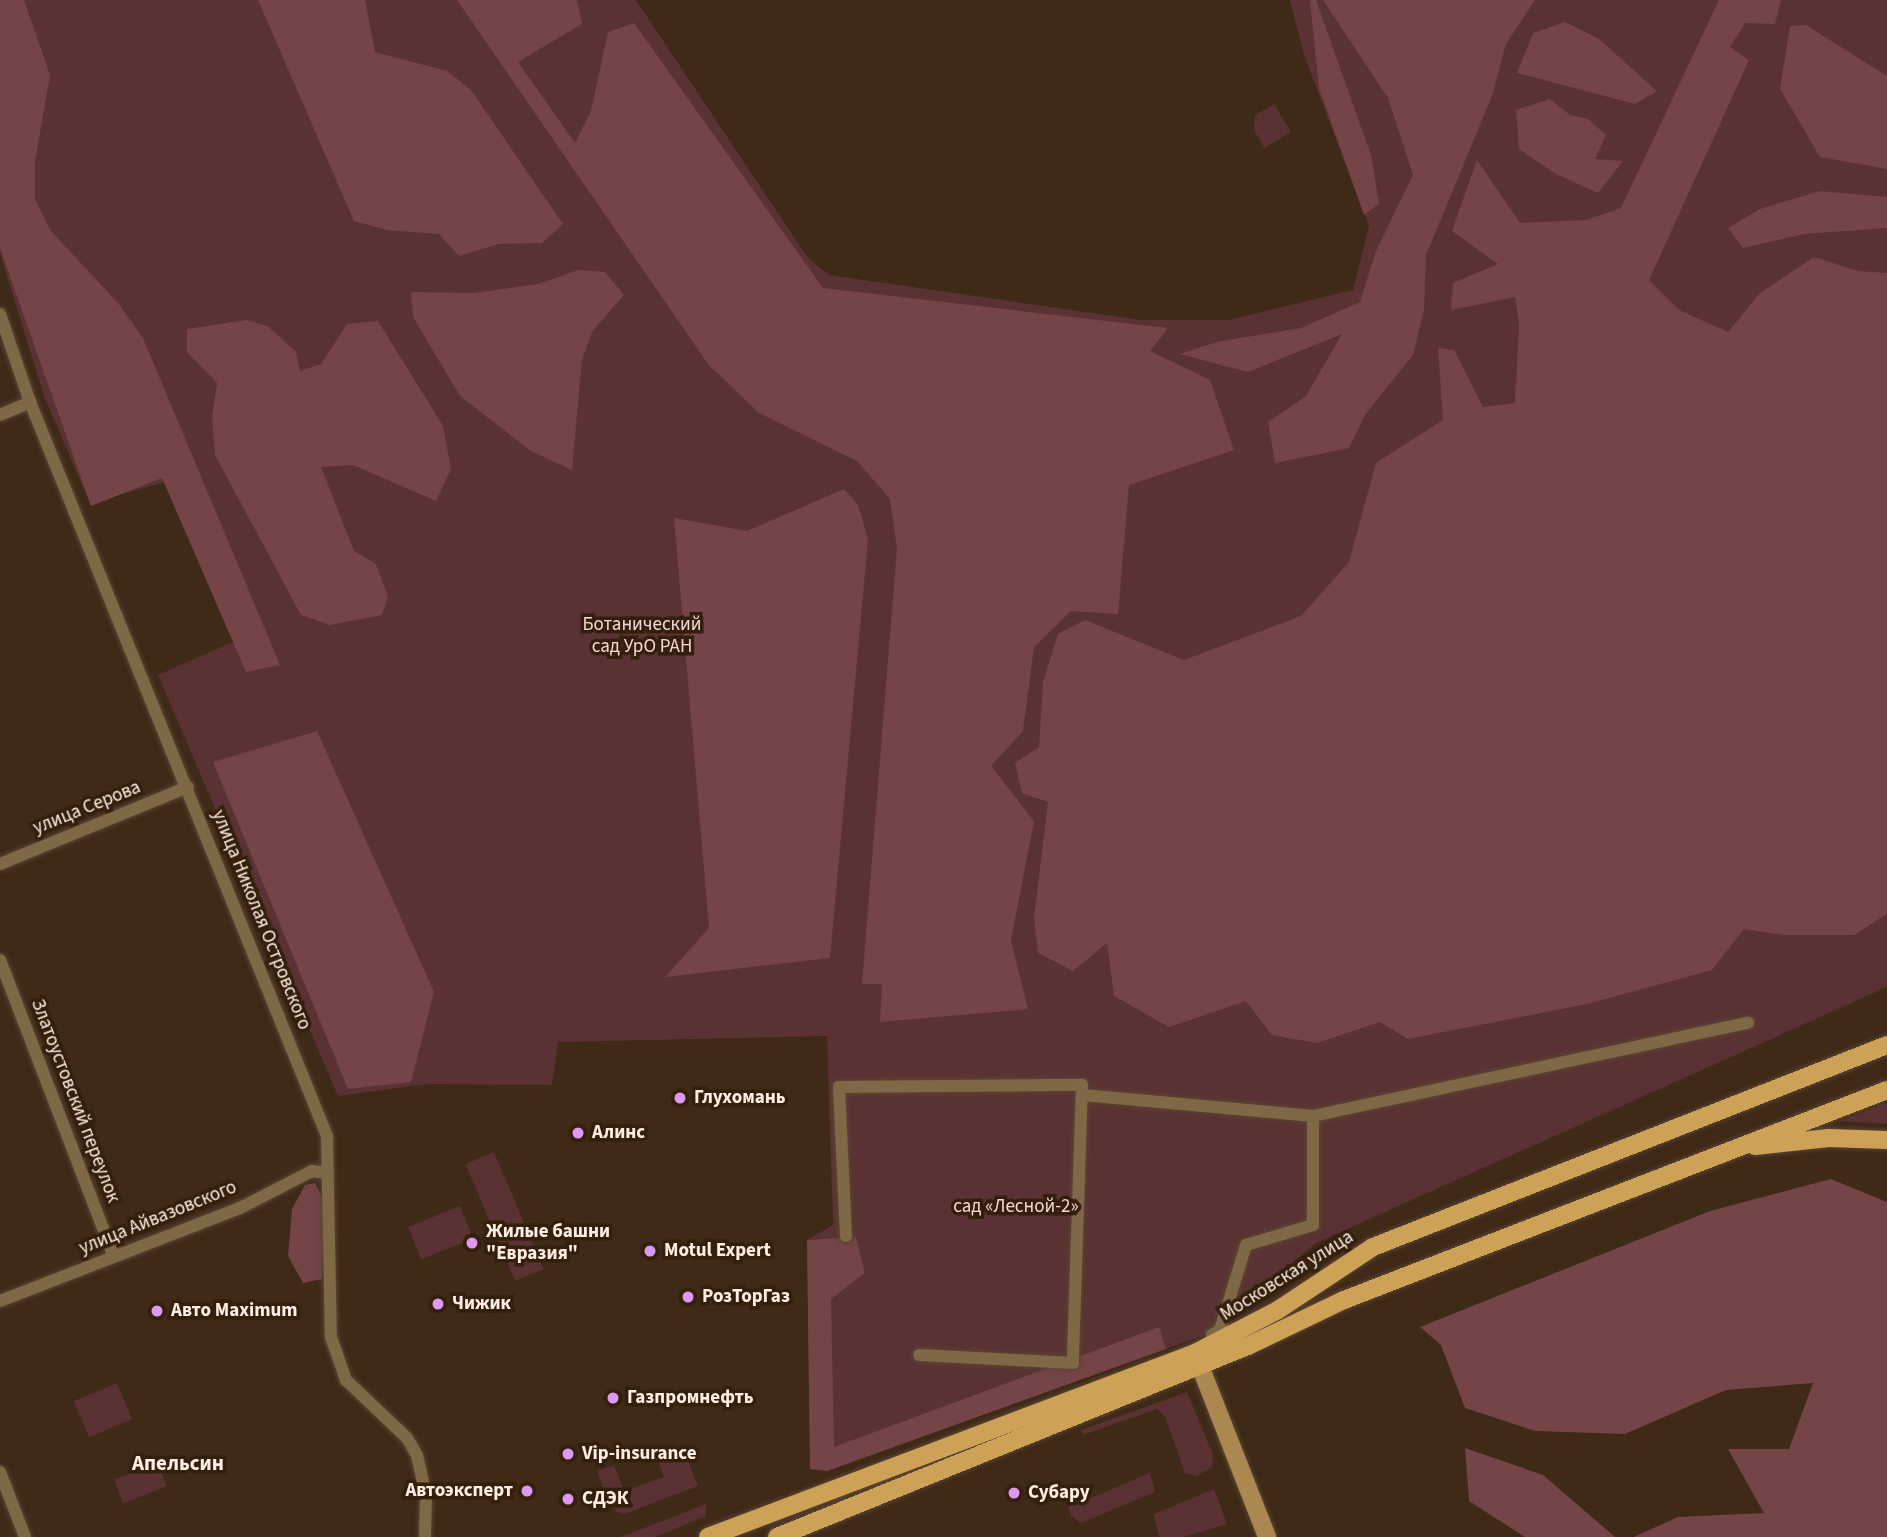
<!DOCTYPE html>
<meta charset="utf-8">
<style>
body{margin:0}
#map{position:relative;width:1887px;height:1537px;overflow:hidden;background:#3f2917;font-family:"Source Sans 3",sans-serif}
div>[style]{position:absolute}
.green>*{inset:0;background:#5b3233;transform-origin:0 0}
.forest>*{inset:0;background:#744446}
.roads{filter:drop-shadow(0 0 2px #5a4534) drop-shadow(0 0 2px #5a4534)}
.street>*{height:12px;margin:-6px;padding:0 6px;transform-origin:6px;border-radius:6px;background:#7e6846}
.secondary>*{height:18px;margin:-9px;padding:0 9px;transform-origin:9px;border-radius:9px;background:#aa884f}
.primary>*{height:18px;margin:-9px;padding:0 9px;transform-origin:9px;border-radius:9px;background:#cda156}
.dots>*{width:19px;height:19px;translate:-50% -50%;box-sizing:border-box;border:4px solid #341f0d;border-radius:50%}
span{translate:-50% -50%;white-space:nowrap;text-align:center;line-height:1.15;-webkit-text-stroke:7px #341f0d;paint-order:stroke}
.park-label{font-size:19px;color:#f7d5d4}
.street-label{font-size:19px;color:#fdeee3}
.poi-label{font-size:19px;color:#fdeee3;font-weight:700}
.left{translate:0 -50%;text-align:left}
.right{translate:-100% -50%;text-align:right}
.neighbourhood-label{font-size:21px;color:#fdeee3;font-weight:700}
</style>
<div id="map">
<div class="green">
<i style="clip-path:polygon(0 0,636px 0,808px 258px,829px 275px,1142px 320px,1229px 320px,1353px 290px,1369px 226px,1304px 55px,1290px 0,1887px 0,1887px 987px,1316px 1243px,1204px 1335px,827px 1471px,810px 1469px,807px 1240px,833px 1225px,827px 1036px,558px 1042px,552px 1085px,428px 1084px,338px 1096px,158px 675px,235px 641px,169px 481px,90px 503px,44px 396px,0 253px)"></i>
<i style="clip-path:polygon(1274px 104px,1291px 132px,1264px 148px,1254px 130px,1255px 115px)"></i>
<i style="clip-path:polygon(1887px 1103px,1887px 1124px,1840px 1121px)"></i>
<i style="left:494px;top:1152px;width:127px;height:31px;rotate:67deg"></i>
<i style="left:460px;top:1206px;width:35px;height:56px;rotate:68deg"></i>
<i style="left:117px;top:1383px;width:39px;height:47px;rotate:67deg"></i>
<i style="clip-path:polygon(1187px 1392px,1213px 1455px,1212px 1467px,1196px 1476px,1185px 1473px,1165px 1417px,1157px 1409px,1083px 1435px,1081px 1430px)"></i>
<i style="clip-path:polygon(667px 1446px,685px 1454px,698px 1486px,624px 1514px,616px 1511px,609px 1503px,597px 1471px,614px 1465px,624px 1491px,664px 1477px,654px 1450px)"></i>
<i style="left:158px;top:1463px;width:25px;height:47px;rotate:69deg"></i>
<i style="clip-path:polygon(1150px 1473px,1155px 1492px,1081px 1523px,1071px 1516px,1066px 1500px,1083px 1492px,1086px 1500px)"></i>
<i style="clip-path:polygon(1214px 1489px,1227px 1524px,1183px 1537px,1159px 1537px,1154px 1514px)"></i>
<i style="clip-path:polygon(706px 1504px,706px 1516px,655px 1537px,621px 1537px)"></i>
</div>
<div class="forest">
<i style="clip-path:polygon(0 0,24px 0,50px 75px,35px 161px,35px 199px,50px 230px,118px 303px,143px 338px,280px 665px,246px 672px,162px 478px,91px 506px,0 248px)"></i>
<i style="clip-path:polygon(258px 0,365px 0,375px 52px,447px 71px,471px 90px,563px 224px,542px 243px,499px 244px,459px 256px,439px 234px,387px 230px,354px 221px)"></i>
<i style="clip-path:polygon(457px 0,577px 0,582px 24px,518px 62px,575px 143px,591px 111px,608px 32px,634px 23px,823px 288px,1168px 328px,1150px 351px,1210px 380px,1234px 450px,1129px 485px,1118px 614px,1071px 611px,1034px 647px,1023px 731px,991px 766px,1034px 821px,1011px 940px,1028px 1009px,880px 1022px,882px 984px,862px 984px,897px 548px,890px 499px,857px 461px,759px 413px,708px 364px)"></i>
<i style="clip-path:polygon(1310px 0,1316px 0,1371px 155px,1379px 204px,1364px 215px,1319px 88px)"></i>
<i style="clip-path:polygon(1323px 0,1535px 0,1506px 44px,1492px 96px,1426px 255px,1424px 310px,1413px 355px,1365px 415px,1349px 448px,1275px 463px,1268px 422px,1306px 396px,1342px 334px,1248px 372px,1180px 354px,1217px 342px,1301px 328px,1360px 302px,1376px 251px,1413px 175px,1388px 98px)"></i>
<i style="clip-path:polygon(1719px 0,1781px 0,1775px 24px,1745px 23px,1730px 47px,1749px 60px,1649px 280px,1679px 310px,1728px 332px,1759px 294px,1814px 257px,1858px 271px,1887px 273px,1887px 914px,1854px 935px,1784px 935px,1744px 929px,1712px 970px,1587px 1004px,1408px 1039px,1380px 1022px,1317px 1043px,1272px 1035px,1246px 1001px,1169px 1027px,1114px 996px,1107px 943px,1073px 971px,1038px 953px,1034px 918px,1048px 802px,1022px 793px,1015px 763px,1039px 747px,1043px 682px,1058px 634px,1085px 620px,1184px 660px,1301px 616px,1349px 562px,1376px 463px,1443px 420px,1438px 348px,1454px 350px,1483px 407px,1515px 403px,1519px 324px,1515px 297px,1451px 310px,1453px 283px,1498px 264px,1452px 231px,1477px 160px,1520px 223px,1586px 220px,1621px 208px)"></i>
<i style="clip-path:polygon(1565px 22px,1599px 39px,1657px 91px,1635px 104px,1517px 73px,1533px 33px)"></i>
<i style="clip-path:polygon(1806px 25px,1887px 76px,1887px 169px,1820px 157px,1780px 89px,1790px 26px)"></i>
<i style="clip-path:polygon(1550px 99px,1570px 115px,1588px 119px,1606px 135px,1595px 159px,1623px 161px,1598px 193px,1556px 174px,1519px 149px,1516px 110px)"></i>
<i style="clip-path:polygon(1820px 191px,1887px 197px,1887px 228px,1804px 234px,1743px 248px,1728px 228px,1760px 209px)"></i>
<i style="clip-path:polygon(578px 270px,605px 272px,624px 295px,593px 330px,582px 360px,572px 470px,531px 451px,460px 396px,413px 317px,411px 292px,474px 293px,539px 284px)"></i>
<i style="clip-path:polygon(247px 320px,269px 327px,296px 352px,300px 371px,321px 364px,347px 324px,378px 321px,443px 426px,451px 469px,436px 501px,353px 465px,321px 467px,354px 551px,376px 564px,388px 597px,382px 615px,330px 625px,301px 615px,215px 455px,212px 416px,217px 383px,187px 352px,187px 329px)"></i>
<i style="clip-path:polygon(844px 489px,858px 505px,868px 539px,830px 958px,665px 977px,709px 928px,674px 518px,747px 531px)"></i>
<i style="clip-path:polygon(317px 731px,434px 992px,411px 1082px,348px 1089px,213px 762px)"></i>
<i style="clip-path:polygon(1831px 1179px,1887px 1202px,1887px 1537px,1634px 1537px,1678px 1517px,1764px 1513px,1728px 1449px,1789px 1449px,1813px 1383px,1726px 1390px,1625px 1434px,1535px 1431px,1465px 1408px,1441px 1345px,1420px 1327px,1710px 1211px)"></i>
<i style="clip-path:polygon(315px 1183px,324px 1200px,322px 1279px,303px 1283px,288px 1256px,292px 1209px,305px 1185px)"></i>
<i style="clip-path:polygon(856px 1237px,865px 1273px,831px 1299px,834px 1447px,1159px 1327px,1166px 1349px,827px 1471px,810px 1469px,807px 1240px)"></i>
<i style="clip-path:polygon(1465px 1448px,1543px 1475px,1615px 1537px,1525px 1537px,1469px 1501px)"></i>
</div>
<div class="roads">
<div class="street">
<i style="left:0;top:314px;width:93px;rotate:71.2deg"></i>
<i style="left:30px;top:402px;width:792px;rotate:67.97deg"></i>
<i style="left:327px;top:1136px;width:201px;rotate:88.9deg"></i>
<i style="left:331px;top:1337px;width:46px;rotate:70.8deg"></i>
<i style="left:346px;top:1380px;width:84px;rotate:43.6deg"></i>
<i style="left:407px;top:1438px;width:20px;rotate:60deg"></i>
<i style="left:417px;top:1455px;width:42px;rotate:77.6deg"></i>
<i style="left:426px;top:1496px;width:41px;rotate:91.4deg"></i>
<i style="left:0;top:415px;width:33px;rotate:-23deg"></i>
<i style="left:0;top:864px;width:203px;rotate:-22.3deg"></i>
<i style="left:0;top:960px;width:318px;rotate:69deg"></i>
<i style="left:1083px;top:1095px;width:231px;rotate:5.2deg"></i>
<i style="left:1313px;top:1116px;width:445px;rotate:-12.1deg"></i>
<i style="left:846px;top:1236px;width:149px;rotate:-92.7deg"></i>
<i style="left:839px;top:1087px;width:243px;rotate:-0.5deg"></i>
<i style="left:1082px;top:1085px;width:278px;rotate:91.9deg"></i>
<i style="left:1073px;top:1363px;width:154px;rotate:-177deg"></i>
<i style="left:0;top:1301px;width:257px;rotate:-21.2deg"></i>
<i style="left:240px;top:1208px;width:81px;rotate:-27.2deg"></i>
<i style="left:312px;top:1171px;width:16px;rotate:7deg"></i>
<i style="left:1216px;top:1344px;width:10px;rotate:-114deg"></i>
<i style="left:1212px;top:1335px;width:9px;rotate:-32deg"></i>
<i style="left:1220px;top:1330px;width:89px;rotate:-73deg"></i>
<i style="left:1246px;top:1245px;width:70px;rotate:-16.6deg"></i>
<i style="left:1313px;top:1225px;width:109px;rotate:-90deg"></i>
<i style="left:0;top:1472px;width:70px;rotate:69deg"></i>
</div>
<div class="secondary">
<i style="left:1195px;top:1353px;width:198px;rotate:68.6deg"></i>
</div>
<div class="primary">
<i style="left:1755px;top:1146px;width:74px;rotate:-6.2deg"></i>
<i style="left:1829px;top:1138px;width:58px;rotate:2deg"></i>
<i style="left:708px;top:1537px;width:521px;rotate:-20.7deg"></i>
<i style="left:1195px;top:1353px;width:93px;rotate:-27.4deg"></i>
<i style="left:1278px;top:1310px;width:114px;rotate:-33.6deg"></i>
<i style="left:1373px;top:1247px;width:552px;rotate:-21.45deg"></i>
<i style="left:777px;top:1537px;width:510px;rotate:-22.09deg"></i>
<i style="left:1250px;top:1345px;width:104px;rotate:-25.6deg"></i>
<i style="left:1344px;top:1300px;width:582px;rotate:-21.14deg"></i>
</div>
</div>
<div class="dots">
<i style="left:680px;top:1098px;background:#dc99f4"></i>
<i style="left:578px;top:1133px;background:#dc99f4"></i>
<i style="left:472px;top:1243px;background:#dc99f4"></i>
<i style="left:650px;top:1251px;background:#dc99f4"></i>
<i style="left:688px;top:1297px;background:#dc99f4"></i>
<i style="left:438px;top:1304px;background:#dc99f4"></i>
<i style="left:157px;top:1311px;background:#dc99f4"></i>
<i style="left:613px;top:1398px;background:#dc99f4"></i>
<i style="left:568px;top:1454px;background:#dc99f4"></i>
<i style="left:527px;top:1491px;background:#dc99f4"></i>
<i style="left:1014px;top:1493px;background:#dc99f4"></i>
<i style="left:568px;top:1499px;background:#dc99f4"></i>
</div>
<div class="park-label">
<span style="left:642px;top:636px">Ботанический<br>сад УрО РАН</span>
<span style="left:1016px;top:1207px">сад «Лесной-2»</span>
</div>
<div class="street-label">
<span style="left:87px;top:808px;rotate:-22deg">улица Серова</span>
<span style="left:261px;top:920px;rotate:68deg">улица Николая Островского</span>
<span style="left:75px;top:1101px;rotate:69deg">Златоустовский переулок</span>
<span style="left:158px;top:1218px;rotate:-22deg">улица Айвазовского</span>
<span style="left:1287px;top:1276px;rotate:-32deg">Московская улица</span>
</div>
<div class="poi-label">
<span class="left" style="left:694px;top:1098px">Глухомань</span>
<span class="left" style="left:592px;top:1133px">Алинс</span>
<span class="left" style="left:486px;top:1243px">Жилые башни<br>"Евразия"</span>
<span class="left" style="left:664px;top:1251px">Motul Expert</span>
<span class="left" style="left:702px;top:1297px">РозТорГаз</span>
<span class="left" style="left:452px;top:1304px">Чижик</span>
<span class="left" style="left:171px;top:1311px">Авто Maximum</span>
<span class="left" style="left:627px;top:1398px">Газпромнефть</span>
<span class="left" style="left:582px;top:1454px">Vip-insurance</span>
<span class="right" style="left:513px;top:1491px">Автоэксперт</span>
<span class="left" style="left:1028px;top:1493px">Субару</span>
<span class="left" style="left:582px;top:1499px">СДЭК</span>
</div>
<div class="neighbourhood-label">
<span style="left:178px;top:1463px">Апельсин</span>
</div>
</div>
